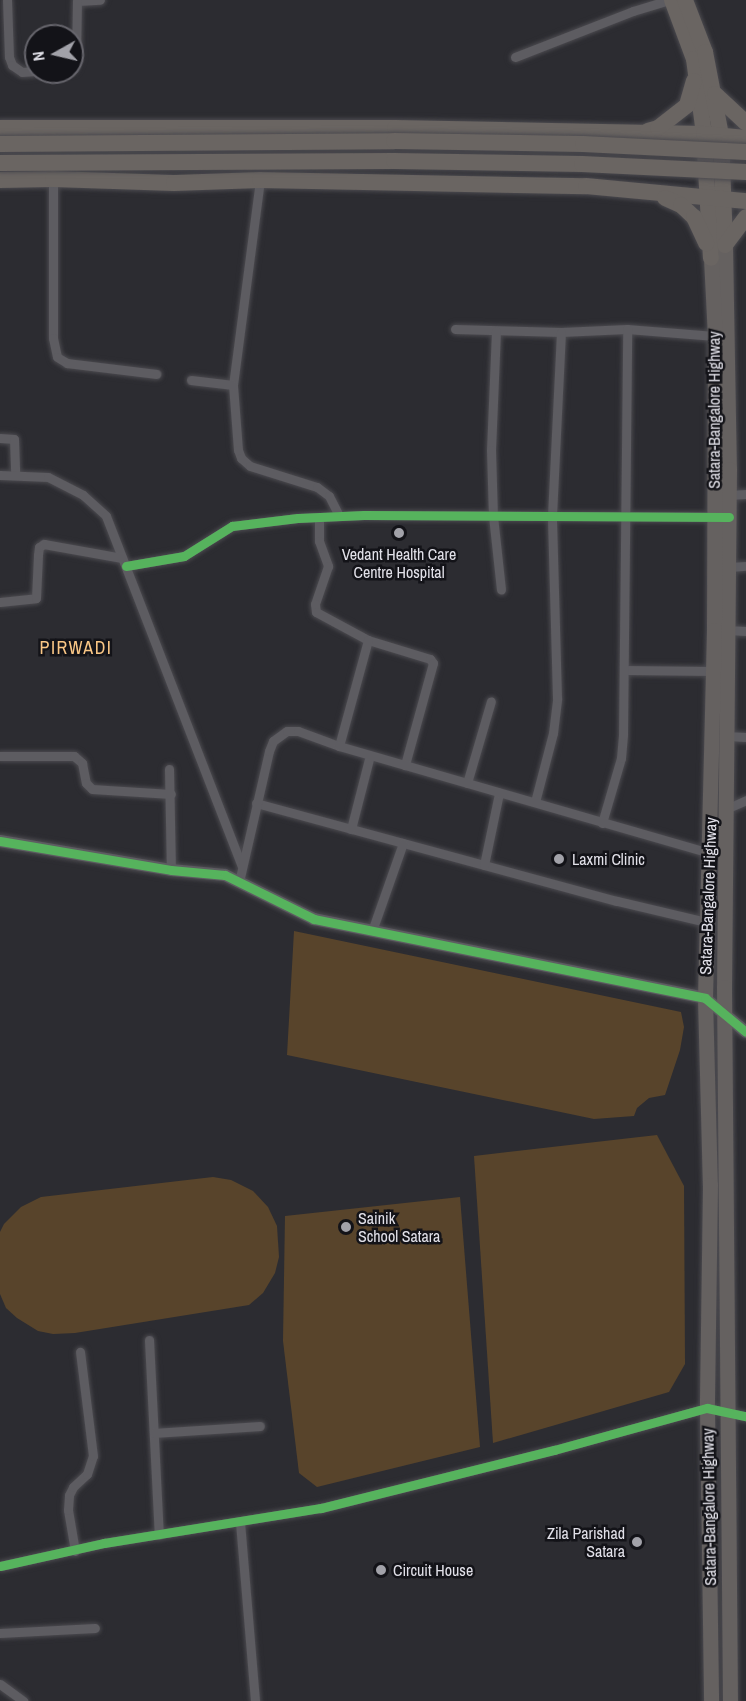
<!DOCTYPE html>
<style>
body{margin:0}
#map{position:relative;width:746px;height:1701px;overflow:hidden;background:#2c2c31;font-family:"Archivo Narrow",sans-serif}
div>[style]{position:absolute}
.green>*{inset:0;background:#58442b}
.roads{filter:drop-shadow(0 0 2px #4b4a4f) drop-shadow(0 0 2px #4b4a4f)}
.minor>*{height:9px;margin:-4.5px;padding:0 4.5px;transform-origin:4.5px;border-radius:4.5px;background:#5d5c61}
.tertiary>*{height:12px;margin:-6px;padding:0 6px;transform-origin:6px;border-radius:6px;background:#5d5c61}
.primary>*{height:15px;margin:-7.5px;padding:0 7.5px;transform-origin:7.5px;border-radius:7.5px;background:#656160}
.trunk>*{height:16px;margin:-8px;padding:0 8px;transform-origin:8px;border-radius:8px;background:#6a6562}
.bridges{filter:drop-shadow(0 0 2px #4b4a4f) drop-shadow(0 0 2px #4b4a4f)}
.trunk-bridge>*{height:16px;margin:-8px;padding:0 8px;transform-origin:8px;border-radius:8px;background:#6a6562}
.cycleway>*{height:9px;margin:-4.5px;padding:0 4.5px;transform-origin:4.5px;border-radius:4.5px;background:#56b35d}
.dots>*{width:16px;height:16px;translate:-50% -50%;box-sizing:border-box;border:3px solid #131318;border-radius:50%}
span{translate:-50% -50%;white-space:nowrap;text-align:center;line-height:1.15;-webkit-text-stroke:5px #131318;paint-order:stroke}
.street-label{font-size:16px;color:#e2e1e9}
.poi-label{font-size:16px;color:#e2e1e9}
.left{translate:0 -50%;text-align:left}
.right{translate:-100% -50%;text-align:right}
.neighbourhood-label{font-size:18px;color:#fac786;letter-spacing:1.5px}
.north{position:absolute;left:24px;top:24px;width:60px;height:60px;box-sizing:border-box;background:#131318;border:2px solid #66656c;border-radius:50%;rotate:262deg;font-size:16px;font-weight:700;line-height:24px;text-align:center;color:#e2e1e9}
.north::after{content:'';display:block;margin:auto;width:21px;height:27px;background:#a2a2a9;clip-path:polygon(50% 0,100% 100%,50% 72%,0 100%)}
</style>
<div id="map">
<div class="green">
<i style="clip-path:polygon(294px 931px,681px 1012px,684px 1027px,680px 1050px,665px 1095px,649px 1098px,637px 1108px,634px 1116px,594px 1119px,287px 1055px)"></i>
<i style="clip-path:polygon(657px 1135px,684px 1186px,685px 1364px,669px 1392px,493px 1443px,474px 1156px)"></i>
<i style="clip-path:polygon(213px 1177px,231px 1180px,253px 1191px,268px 1207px,277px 1226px,279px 1257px,275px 1273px,263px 1293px,249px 1305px,75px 1333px,53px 1334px,38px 1331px,17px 1318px,6px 1308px,0 1294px,0 1232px,4px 1224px,21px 1207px,41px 1197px)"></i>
<i style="clip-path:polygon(460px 1197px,480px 1447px,317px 1487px,299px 1473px,283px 1341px,285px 1216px)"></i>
</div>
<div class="roads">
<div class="minor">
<i style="left:7px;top:0;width:57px;rotate:88deg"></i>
<i style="left:9px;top:57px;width:9px;rotate:69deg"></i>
<i style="left:12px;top:65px;width:12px;rotate:35deg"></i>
<i style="left:22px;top:72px;width:14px;rotate:-4deg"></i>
<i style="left:78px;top:1px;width:22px;rotate:-3deg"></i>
<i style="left:515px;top:57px;width:127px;rotate:-21.3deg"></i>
<i style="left:633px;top:11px;width:39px;rotate:-17deg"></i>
<i style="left:72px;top:68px;width:11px;rotate:-68deg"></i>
<i style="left:76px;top:58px;width:58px;rotate:-89deg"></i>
<i style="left:53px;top:179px;width:159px;rotate:90deg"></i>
<i style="left:53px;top:338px;width:19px;rotate:78deg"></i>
<i style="left:57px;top:357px;width:12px;rotate:31deg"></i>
<i style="left:67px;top:363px;width:90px;rotate:7deg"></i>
<i style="left:260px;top:180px;width:207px;rotate:97.5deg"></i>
<i style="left:233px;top:385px;width:65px;rotate:85.6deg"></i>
<i style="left:238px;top:450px;width:9px;rotate:69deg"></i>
<i style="left:241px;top:458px;width:12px;rotate:42deg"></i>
<i style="left:250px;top:466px;width:70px;rotate:17.4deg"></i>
<i style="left:317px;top:487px;width:15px;rotate:37deg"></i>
<i style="left:329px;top:496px;width:22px;rotate:63deg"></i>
<i style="left:455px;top:329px;width:106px;rotate:1.6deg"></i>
<i style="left:561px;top:332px;width:66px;rotate:-2.6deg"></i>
<i style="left:627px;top:329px;width:88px;rotate:4.5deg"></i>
<i style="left:496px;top:331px;width:119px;rotate:92.4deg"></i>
<i style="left:491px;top:450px;width:66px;rotate:88.3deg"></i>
<i style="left:493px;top:516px;width:74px;rotate:83.8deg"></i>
<i style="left:191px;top:380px;width:42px;rotate:6.8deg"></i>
<i style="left:0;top:438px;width:14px;rotate:4deg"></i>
<i style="left:14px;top:439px;width:35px;rotate:88deg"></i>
<i style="left:0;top:475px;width:48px;rotate:2.4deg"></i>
<i style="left:48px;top:477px;width:39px;rotate:27deg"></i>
<i style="left:83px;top:495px;width:31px;rotate:42deg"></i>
<i style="left:106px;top:516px;width:376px;rotate:68.8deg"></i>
<i style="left:729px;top:495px;width:17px;rotate:-3deg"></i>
<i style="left:319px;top:517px;width:24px;rotate:90deg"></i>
<i style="left:319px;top:541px;width:27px;rotate:70deg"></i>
<i style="left:328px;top:566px;width:40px;rotate:108.9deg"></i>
<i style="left:315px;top:604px;width:8px;rotate:83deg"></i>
<i style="left:316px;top:612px;width:59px;rotate:28.3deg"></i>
<i style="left:368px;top:640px;width:65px;rotate:17deg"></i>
<i style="left:430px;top:659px;width:5px;rotate:53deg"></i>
<i style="left:433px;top:663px;width:106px;rotate:105.4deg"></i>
<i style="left:126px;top:566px;width:59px;rotate:-9.8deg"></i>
<i style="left:184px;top:556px;width:57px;rotate:-32deg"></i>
<i style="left:232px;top:526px;width:66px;rotate:-6.9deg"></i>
<i style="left:298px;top:518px;width:66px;rotate:-2.6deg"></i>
<i style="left:364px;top:515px;width:355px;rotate:0.3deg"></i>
<i style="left:730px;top:567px;width:16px;rotate:-4deg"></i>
<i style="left:0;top:602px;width:36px;rotate:-6deg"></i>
<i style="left:36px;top:598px;width:43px;rotate:-87.3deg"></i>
<i style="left:38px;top:555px;width:8px;rotate:-83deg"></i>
<i style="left:39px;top:547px;width:6px;rotate:-31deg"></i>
<i style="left:44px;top:544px;width:79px;rotate:10.2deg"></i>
<i style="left:727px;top:630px;width:19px;rotate:3deg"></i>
<i style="left:624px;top:670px;width:90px;rotate:0.6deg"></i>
<i style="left:726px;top:736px;width:20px;rotate:3deg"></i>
<i style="left:339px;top:746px;width:110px;rotate:-74.7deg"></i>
<i style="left:0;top:756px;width:74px"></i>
<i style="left:74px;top:756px;width:11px;rotate:41deg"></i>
<i style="left:82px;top:763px;width:20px;rotate:79deg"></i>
<i style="left:86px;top:783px;width:8px;rotate:45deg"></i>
<i style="left:92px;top:789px;width:79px;rotate:3.6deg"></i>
<i style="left:169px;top:769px;width:101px;rotate:88.9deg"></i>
<i style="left:467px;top:783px;width:85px;rotate:-73.7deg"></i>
<i style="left:535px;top:802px;width:71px;rotate:-75.4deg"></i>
<i style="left:553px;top:733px;width:35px;rotate:-83deg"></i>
<i style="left:557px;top:698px;width:182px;rotate:-91.6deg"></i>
<i style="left:552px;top:516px;width:184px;rotate:-87.2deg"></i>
<i style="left:256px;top:803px;width:374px;rotate:15.2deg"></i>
<i style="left:617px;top:901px;width:91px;rotate:13.3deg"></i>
<i style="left:726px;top:809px;width:22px;rotate:-24deg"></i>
<i style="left:602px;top:823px;width:68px;rotate:-73.7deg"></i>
<i style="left:621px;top:758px;width:23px;rotate:-85deg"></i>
<i style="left:623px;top:735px;width:406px;rotate:-89.4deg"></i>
<i style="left:351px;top:829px;width:76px;rotate:-75.6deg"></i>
<i style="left:484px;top:865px;width:74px;rotate:-78.2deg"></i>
<i style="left:239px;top:882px;width:134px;rotate:-77.1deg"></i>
<i style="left:269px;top:751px;width:11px;rotate:-68deg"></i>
<i style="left:273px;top:741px;width:17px;rotate:-36deg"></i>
<i style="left:287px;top:731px;width:11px"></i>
<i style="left:298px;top:731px;width:44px;rotate:20.1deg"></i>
<i style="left:339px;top:746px;width:385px;rotate:16.1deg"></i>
<i style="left:372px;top:931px;width:93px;rotate:-70.6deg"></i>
<i style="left:149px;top:1340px;width:195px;rotate:87.1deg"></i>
<i style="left:154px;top:1433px;width:106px;rotate:-3.8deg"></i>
<i style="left:240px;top:1522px;width:180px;rotate:85.2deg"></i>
<i style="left:75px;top:1551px;width:42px;rotate:-99.7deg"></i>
<i style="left:68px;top:1510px;width:15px;rotate:-86deg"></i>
<i style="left:69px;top:1495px;width:9px;rotate:-63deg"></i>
<i style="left:73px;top:1487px;width:19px;rotate:-43deg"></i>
<i style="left:87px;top:1474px;width:19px;rotate:-72deg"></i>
<i style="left:93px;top:1456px;width:105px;rotate:-97.1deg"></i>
<i style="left:0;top:1566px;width:107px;rotate:-12.5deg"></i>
<i style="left:104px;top:1543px;width:220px;rotate:-9.2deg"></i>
<i style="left:321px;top:1508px;width:240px;rotate:-14deg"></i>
<i style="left:554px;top:1450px;width:159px;rotate:-15.4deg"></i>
<i style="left:707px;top:1408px;width:40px;rotate:12deg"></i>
<i style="left:0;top:1633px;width:95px;rotate:-3deg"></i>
<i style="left:0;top:1684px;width:29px;rotate:36deg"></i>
</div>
<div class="tertiary">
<i style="left:0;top:841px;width:173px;rotate:9.6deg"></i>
<i style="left:171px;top:870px;width:54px;rotate:5.3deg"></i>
<i style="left:225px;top:875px;width:99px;rotate:26.3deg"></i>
<i style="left:314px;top:919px;width:399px;rotate:11.4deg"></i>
<i style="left:705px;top:998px;width:53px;rotate:39.7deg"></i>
</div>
<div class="primary">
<i style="left:725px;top:245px;width:224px;rotate:89deg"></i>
<i style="left:729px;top:469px;width:518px;rotate:90.55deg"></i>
<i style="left:724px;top:987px;width:714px;rotate:89.52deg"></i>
<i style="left:711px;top:258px;width:78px;rotate:87.1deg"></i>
<i style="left:715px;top:336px;width:294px;rotate:90.2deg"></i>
<i style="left:714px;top:630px;width:368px;rotate:91.4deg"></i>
<i style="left:705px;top:998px;width:187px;rotate:88.5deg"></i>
<i style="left:710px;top:1185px;width:223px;rotate:90.8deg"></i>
<i style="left:707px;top:1408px;width:293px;rotate:89.2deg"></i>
</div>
<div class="trunk">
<i style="left:672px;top:0;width:63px;rotate:69.6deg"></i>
<i style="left:694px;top:59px;width:76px;rotate:82.4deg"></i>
<i style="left:704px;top:134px;width:124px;rotate:86.8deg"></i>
<i style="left:685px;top:0;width:56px;rotate:69deg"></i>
<i style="left:705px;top:52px;width:85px;rotate:79.1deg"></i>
<i style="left:721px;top:135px;width:110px;rotate:87.9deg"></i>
<i style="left:715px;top:94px;width:42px;rotate:43.1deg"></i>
<i style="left:0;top:128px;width:395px"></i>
<i style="left:395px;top:128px;width:309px;rotate:1.1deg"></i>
<i style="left:704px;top:134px;width:42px;rotate:5.4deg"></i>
<i style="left:648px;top:131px;width:10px;rotate:-17deg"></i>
<i style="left:658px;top:128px;width:37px;rotate:-38deg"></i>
<i style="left:687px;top:105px;width:25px;rotate:-74deg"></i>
<i style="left:0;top:180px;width:53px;rotate:-1.1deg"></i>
<i style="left:53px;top:179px;width:121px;rotate:1.9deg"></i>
<i style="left:174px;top:183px;width:86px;rotate:-2deg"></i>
<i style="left:260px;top:180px;width:326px;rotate:1.1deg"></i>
<i style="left:586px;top:186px;width:161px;rotate:5.4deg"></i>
<i style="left:665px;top:198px;width:17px;rotate:24deg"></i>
<i style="left:681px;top:205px;width:18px;rotate:43deg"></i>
<i style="left:694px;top:217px;width:29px;rotate:65deg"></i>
<i style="left:725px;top:245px;width:35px;rotate:-53deg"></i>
</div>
</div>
<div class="bridges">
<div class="trunk-bridge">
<i style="left:0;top:144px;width:394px;rotate:-0.4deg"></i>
<i style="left:394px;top:141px;width:189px;rotate:0.9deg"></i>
<i style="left:583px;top:144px;width:163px;rotate:2.8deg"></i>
<i style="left:0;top:163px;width:394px;rotate:-0.3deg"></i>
<i style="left:394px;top:161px;width:188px;rotate:0.9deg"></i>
<i style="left:582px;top:164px;width:164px;rotate:2.8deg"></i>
</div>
</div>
<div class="cycleway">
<i style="left:126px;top:566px;width:59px;rotate:-9.8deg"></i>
<i style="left:184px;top:556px;width:57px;rotate:-32deg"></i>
<i style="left:232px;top:526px;width:66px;rotate:-6.9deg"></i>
<i style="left:298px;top:518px;width:66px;rotate:-2.6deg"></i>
<i style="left:364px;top:515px;width:365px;rotate:0.3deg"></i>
<i style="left:0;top:841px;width:173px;rotate:9.6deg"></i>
<i style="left:171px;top:870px;width:54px;rotate:5.3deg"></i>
<i style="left:225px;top:875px;width:99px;rotate:26.3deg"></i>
<i style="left:314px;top:919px;width:399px;rotate:11.4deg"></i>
<i style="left:705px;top:998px;width:53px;rotate:39.7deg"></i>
<i style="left:0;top:1566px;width:107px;rotate:-12.5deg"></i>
<i style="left:104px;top:1543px;width:220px;rotate:-9.2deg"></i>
<i style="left:321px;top:1508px;width:240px;rotate:-14deg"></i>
<i style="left:554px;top:1450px;width:159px;rotate:-15.4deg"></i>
<i style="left:707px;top:1408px;width:40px;rotate:12deg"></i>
</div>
<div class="dots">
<i style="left:399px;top:533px;background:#a2a2a9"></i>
<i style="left:559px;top:859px;background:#a2a2a9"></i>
<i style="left:346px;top:1227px;background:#a2a2a9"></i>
<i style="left:637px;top:1542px;background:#a2a2a9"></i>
<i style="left:381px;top:1570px;background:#a2a2a9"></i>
</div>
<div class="street-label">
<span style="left:714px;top:410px;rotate:-90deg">Satara-Bangalore Highway</span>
<span style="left:708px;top:896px;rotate:-88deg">Satara-Bangalore Highway</span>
<span style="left:709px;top:1507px;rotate:-91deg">Satara-Bangalore Highway</span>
</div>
<div class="poi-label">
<span style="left:399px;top:563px">Vedant Health Care<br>Centre Hospital</span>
<span class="left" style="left:572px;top:859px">Laxmi Clinic</span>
<span class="left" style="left:358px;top:1227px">Sainik<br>School Satara</span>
<span class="right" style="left:625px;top:1542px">Zila Parishad<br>Satara</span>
<span class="left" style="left:393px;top:1570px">Circuit House</span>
</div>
<div class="neighbourhood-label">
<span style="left:76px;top:648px">PIRWADI</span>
</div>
<div class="north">N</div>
</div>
